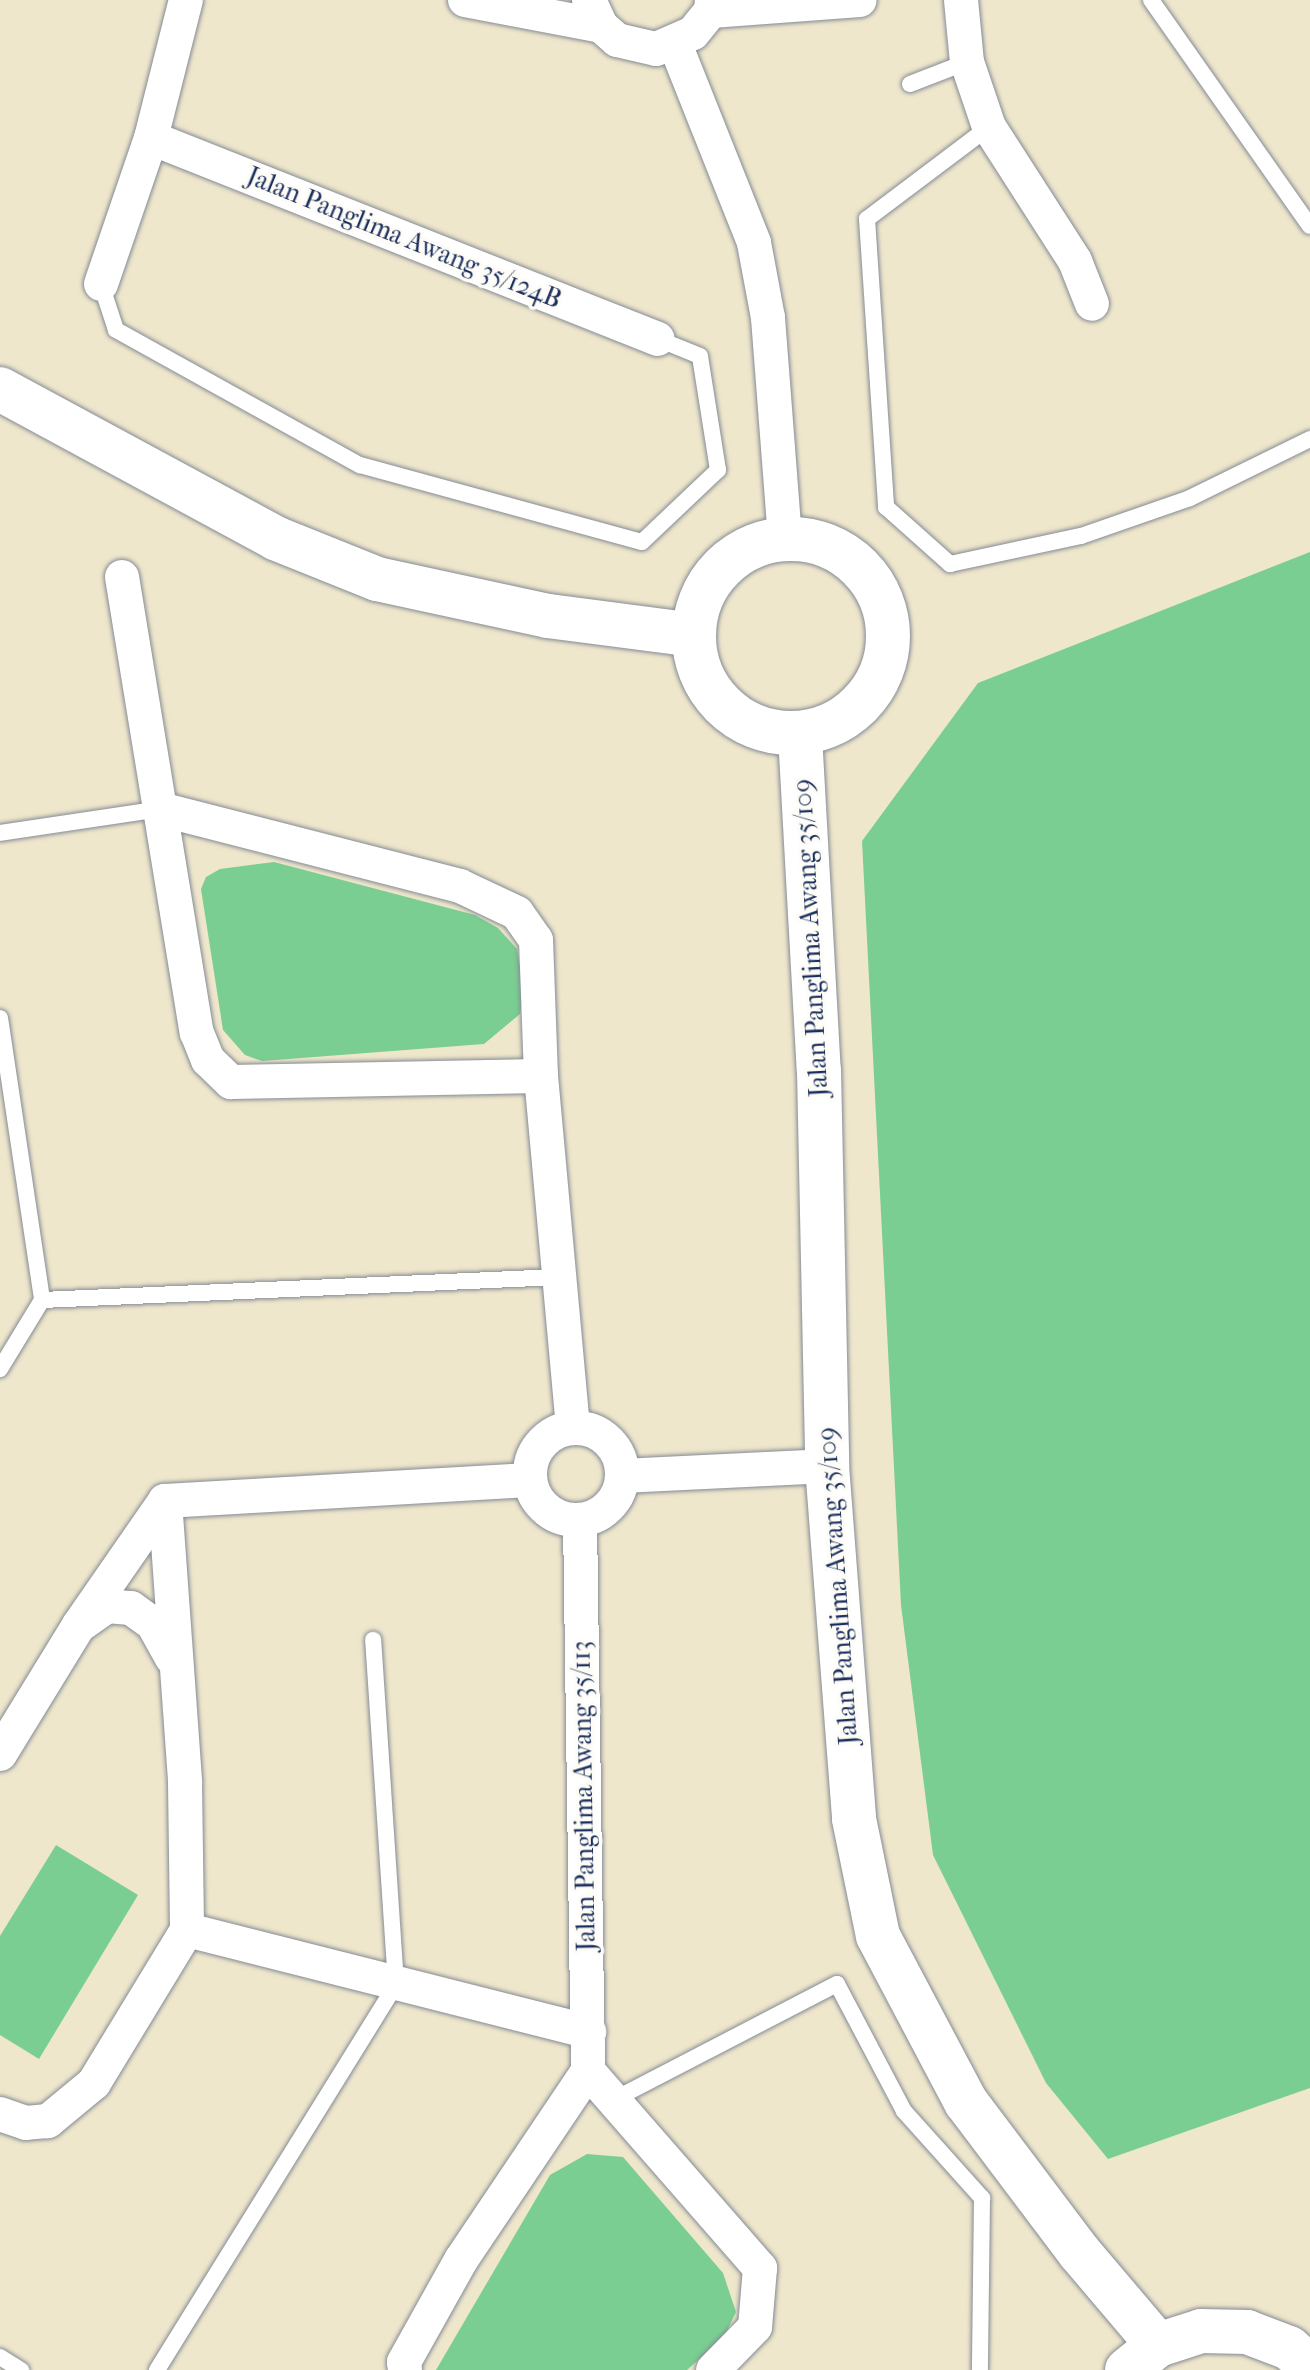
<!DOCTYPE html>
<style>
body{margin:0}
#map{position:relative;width:1310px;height:2370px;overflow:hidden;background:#efe7cc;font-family:"IM FELL French Canon",serif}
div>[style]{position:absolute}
.green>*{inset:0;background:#7ace91}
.roads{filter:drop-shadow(0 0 2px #858b95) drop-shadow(0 0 2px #858b95)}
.lane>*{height:16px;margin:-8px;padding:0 8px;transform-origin:8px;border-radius:8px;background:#fff}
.street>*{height:34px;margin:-17px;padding:0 17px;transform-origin:17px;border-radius:17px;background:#fff}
.street>.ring{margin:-17px;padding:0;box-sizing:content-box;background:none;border:34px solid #fff;border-radius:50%}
.secondary>*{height:44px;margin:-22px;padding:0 22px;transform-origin:22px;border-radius:22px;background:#fff}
.secondary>.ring{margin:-22px;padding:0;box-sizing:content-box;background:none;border:44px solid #fff;border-radius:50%}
span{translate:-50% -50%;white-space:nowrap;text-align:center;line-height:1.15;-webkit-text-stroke:7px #fdfcf7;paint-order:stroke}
.street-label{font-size:26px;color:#1b2f5e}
</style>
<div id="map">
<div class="green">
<i style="clip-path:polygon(1310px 552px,1310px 2088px,1108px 2159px,1046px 2083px,933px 1855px,901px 1605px,862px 841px,978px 683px)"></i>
<i style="clip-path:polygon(274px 862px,475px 915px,498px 928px,517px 949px,524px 991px,520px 1014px,484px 1044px,262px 1061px,245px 1055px,223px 1030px,201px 889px,206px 877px,220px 869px)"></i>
<i style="clip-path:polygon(56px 1845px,138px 1895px,39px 2059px,0 2035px,0 1936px)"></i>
<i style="clip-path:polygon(587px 2154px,623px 2157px,723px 2273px,736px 2312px,724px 2337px,687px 2370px,436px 2370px,550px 2175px)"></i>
</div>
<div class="roads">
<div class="lane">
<i style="left:1151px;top:0;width:276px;rotate:54.9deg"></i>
<i style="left:910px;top:84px;width:61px;rotate:-21.1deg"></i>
<i style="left:989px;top:127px;width:153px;rotate:143deg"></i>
<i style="left:867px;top:219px;width:289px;rotate:86.2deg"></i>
<i style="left:886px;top:507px;width:86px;rotate:41.7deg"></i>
<i style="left:950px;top:564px;width:134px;rotate:-12.1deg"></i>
<i style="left:1081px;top:536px;width:115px;rotate:-19.2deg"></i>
<i style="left:1190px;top:498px;width:134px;rotate:-26.2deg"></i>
<i style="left:101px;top:284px;width:48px;rotate:71.9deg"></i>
<i style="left:116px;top:330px;width:279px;rotate:29deg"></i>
<i style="left:360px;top:465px;width:292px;rotate:15.3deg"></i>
<i style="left:642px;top:542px;width:105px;rotate:-43.5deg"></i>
<i style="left:718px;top:470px;width:115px;rotate:-99deg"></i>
<i style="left:700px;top:356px;width:45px;rotate:-158deg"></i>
<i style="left:0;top:833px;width:162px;rotate:-8.5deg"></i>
<i style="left:0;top:1018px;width:285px;rotate:81.5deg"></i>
<i style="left:42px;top:1300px;width:81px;rotate:121.3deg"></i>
<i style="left:42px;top:1300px;width:517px;rotate:-2.55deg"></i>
<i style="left:615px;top:2099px;width:250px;rotate:-27.4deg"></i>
<i style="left:837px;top:1984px;width:144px;rotate:62.2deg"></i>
<i style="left:904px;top:2111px;width:117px;rotate:48.1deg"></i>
<i style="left:982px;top:2198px;width:172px;rotate:90.7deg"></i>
<i style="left:0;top:2357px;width:25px;rotate:32deg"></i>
<i style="left:157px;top:2370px;width:454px;rotate:-58.2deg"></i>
<i style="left:396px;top:1984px;width:345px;rotate:-93.8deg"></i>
</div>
<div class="street">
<i style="left:465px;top:0;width:138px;rotate:10.8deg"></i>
<i style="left:589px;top:0;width:29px;rotate:65deg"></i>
<i style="left:601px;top:26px;width:21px;rotate:41deg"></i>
<i style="left:617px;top:40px;width:40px;rotate:13deg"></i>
<i style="left:656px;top:49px;width:40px;rotate:-23.4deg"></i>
<i style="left:693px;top:33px;width:28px;rotate:-51deg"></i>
<i style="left:711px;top:11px;width:11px;rotate:-85deg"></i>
<i style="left:961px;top:0;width:62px;rotate:84.5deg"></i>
<i style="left:967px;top:62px;width:69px;rotate:71.3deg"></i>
<i style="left:989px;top:127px;width:159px;rotate:57.3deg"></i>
<i style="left:1075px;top:261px;width:46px;rotate:68.4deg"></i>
<i style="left:711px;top:11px;width:149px;rotate:-4.2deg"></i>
<i style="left:675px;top:44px;width:214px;rotate:68.3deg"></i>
<i style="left:754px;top:243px;width:76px;rotate:79.4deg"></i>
<i style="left:768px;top:318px;width:221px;rotate:85.6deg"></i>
<i style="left:151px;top:138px;width:545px;rotate:21.63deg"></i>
<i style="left:101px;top:284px;width:154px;rotate:-71.1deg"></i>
<i style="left:151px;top:138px;width:142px;rotate:-75.8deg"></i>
<i style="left:122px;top:577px;width:462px;rotate:80.7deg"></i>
<i style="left:197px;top:1033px;width:29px;rotate:68deg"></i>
<i style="left:208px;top:1060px;width:32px;rotate:44deg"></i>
<i style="left:231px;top:1082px;width:310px;rotate:-1.1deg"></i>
<i style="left:160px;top:809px;width:310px;rotate:14.4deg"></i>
<i style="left:460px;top:886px;width:63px;rotate:25.3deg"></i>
<i style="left:517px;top:913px;width:33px;rotate:55deg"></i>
<i style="left:536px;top:940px;width:136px;rotate:87.9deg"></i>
<i style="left:541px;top:1076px;width:353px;rotate:84.8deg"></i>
<i class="ring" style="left:530px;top:1428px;width:58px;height:58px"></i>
<i style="left:623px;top:1476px;width:204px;rotate:-2.8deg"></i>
<i style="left:165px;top:1501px;width:365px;rotate:-3.3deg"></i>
<i style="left:580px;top:1520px;width:551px;rotate:89.17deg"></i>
<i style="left:80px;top:1625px;width:33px;rotate:-35deg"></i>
<i style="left:107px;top:1606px;width:24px;rotate:5deg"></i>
<i style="left:131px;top:1608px;width:27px;rotate:36deg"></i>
<i style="left:153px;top:1624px;width:39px;rotate:61deg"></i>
<i style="left:0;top:1754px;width:151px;rotate:-58.5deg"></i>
<i style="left:79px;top:1625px;width:151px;rotate:-55.3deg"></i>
<i style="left:165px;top:1501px;width:283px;rotate:85.9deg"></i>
<i style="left:185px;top:1783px;width:147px;rotate:89.2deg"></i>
<i style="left:187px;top:1930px;width:179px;rotate:121.3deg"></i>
<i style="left:94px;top:2083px;width:60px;rotate:140.4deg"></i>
<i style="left:48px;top:2121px;width:22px;rotate:175deg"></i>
<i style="left:26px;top:2123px;width:28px;rotate:-161deg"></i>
<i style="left:187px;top:1930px;width:415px;rotate:14.2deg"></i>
<i style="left:405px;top:2370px;width:8px;rotate:-97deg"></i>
<i style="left:404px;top:2362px;width:117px;rotate:-60.8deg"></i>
<i style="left:461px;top:2260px;width:228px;rotate:-56.1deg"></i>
<i style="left:588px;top:2071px;width:262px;rotate:48.9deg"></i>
<i style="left:760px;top:2268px;width:59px;rotate:94.8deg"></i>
<i style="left:755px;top:2327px;width:60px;rotate:134.3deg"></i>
</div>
<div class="secondary">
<i style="left:0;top:389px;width:313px;rotate:28.4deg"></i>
<i style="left:275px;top:538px;width:110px;rotate:21.9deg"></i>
<i style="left:377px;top:579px;width:175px;rotate:12.2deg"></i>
<i style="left:548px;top:616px;width:147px;rotate:7.4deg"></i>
<i class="ring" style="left:694px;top:539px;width:150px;height:150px"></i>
<i style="left:800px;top:735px;width:336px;rotate:86.8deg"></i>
<i style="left:819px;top:1070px;width:396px;rotate:88.8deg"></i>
<i style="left:827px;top:1466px;width:354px;rotate:85.6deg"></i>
<i style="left:854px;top:1819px;width:119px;rotate:78.4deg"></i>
<i style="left:878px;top:1936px;width:188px;rotate:62.1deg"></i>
<i style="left:966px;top:2102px;width:188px;rotate:53deg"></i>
<i style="left:1079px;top:2252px;width:122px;rotate:49.7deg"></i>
<i style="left:1127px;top:2370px;width:40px;rotate:-39deg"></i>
<i style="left:1158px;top:2345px;width:45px;rotate:-18deg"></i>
<i style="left:1201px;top:2331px;width:46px;rotate:1.2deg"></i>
<i style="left:1247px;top:2332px;width:45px;rotate:20.9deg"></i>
<i style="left:1289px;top:2348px;width:28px;rotate:41deg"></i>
</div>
</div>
<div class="street-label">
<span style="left:404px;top:238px;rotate:22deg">Jalan Panglima Awang 35/124B</span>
<span style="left:811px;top:938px;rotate:-93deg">Jalan Panglima Awang 35/109</span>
<span style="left:838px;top:1586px;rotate:-94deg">Jalan Panglima Awang 35/109</span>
<span style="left:584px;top:1796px;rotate:-91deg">Jalan Panglima Awang 35/113</span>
</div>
</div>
